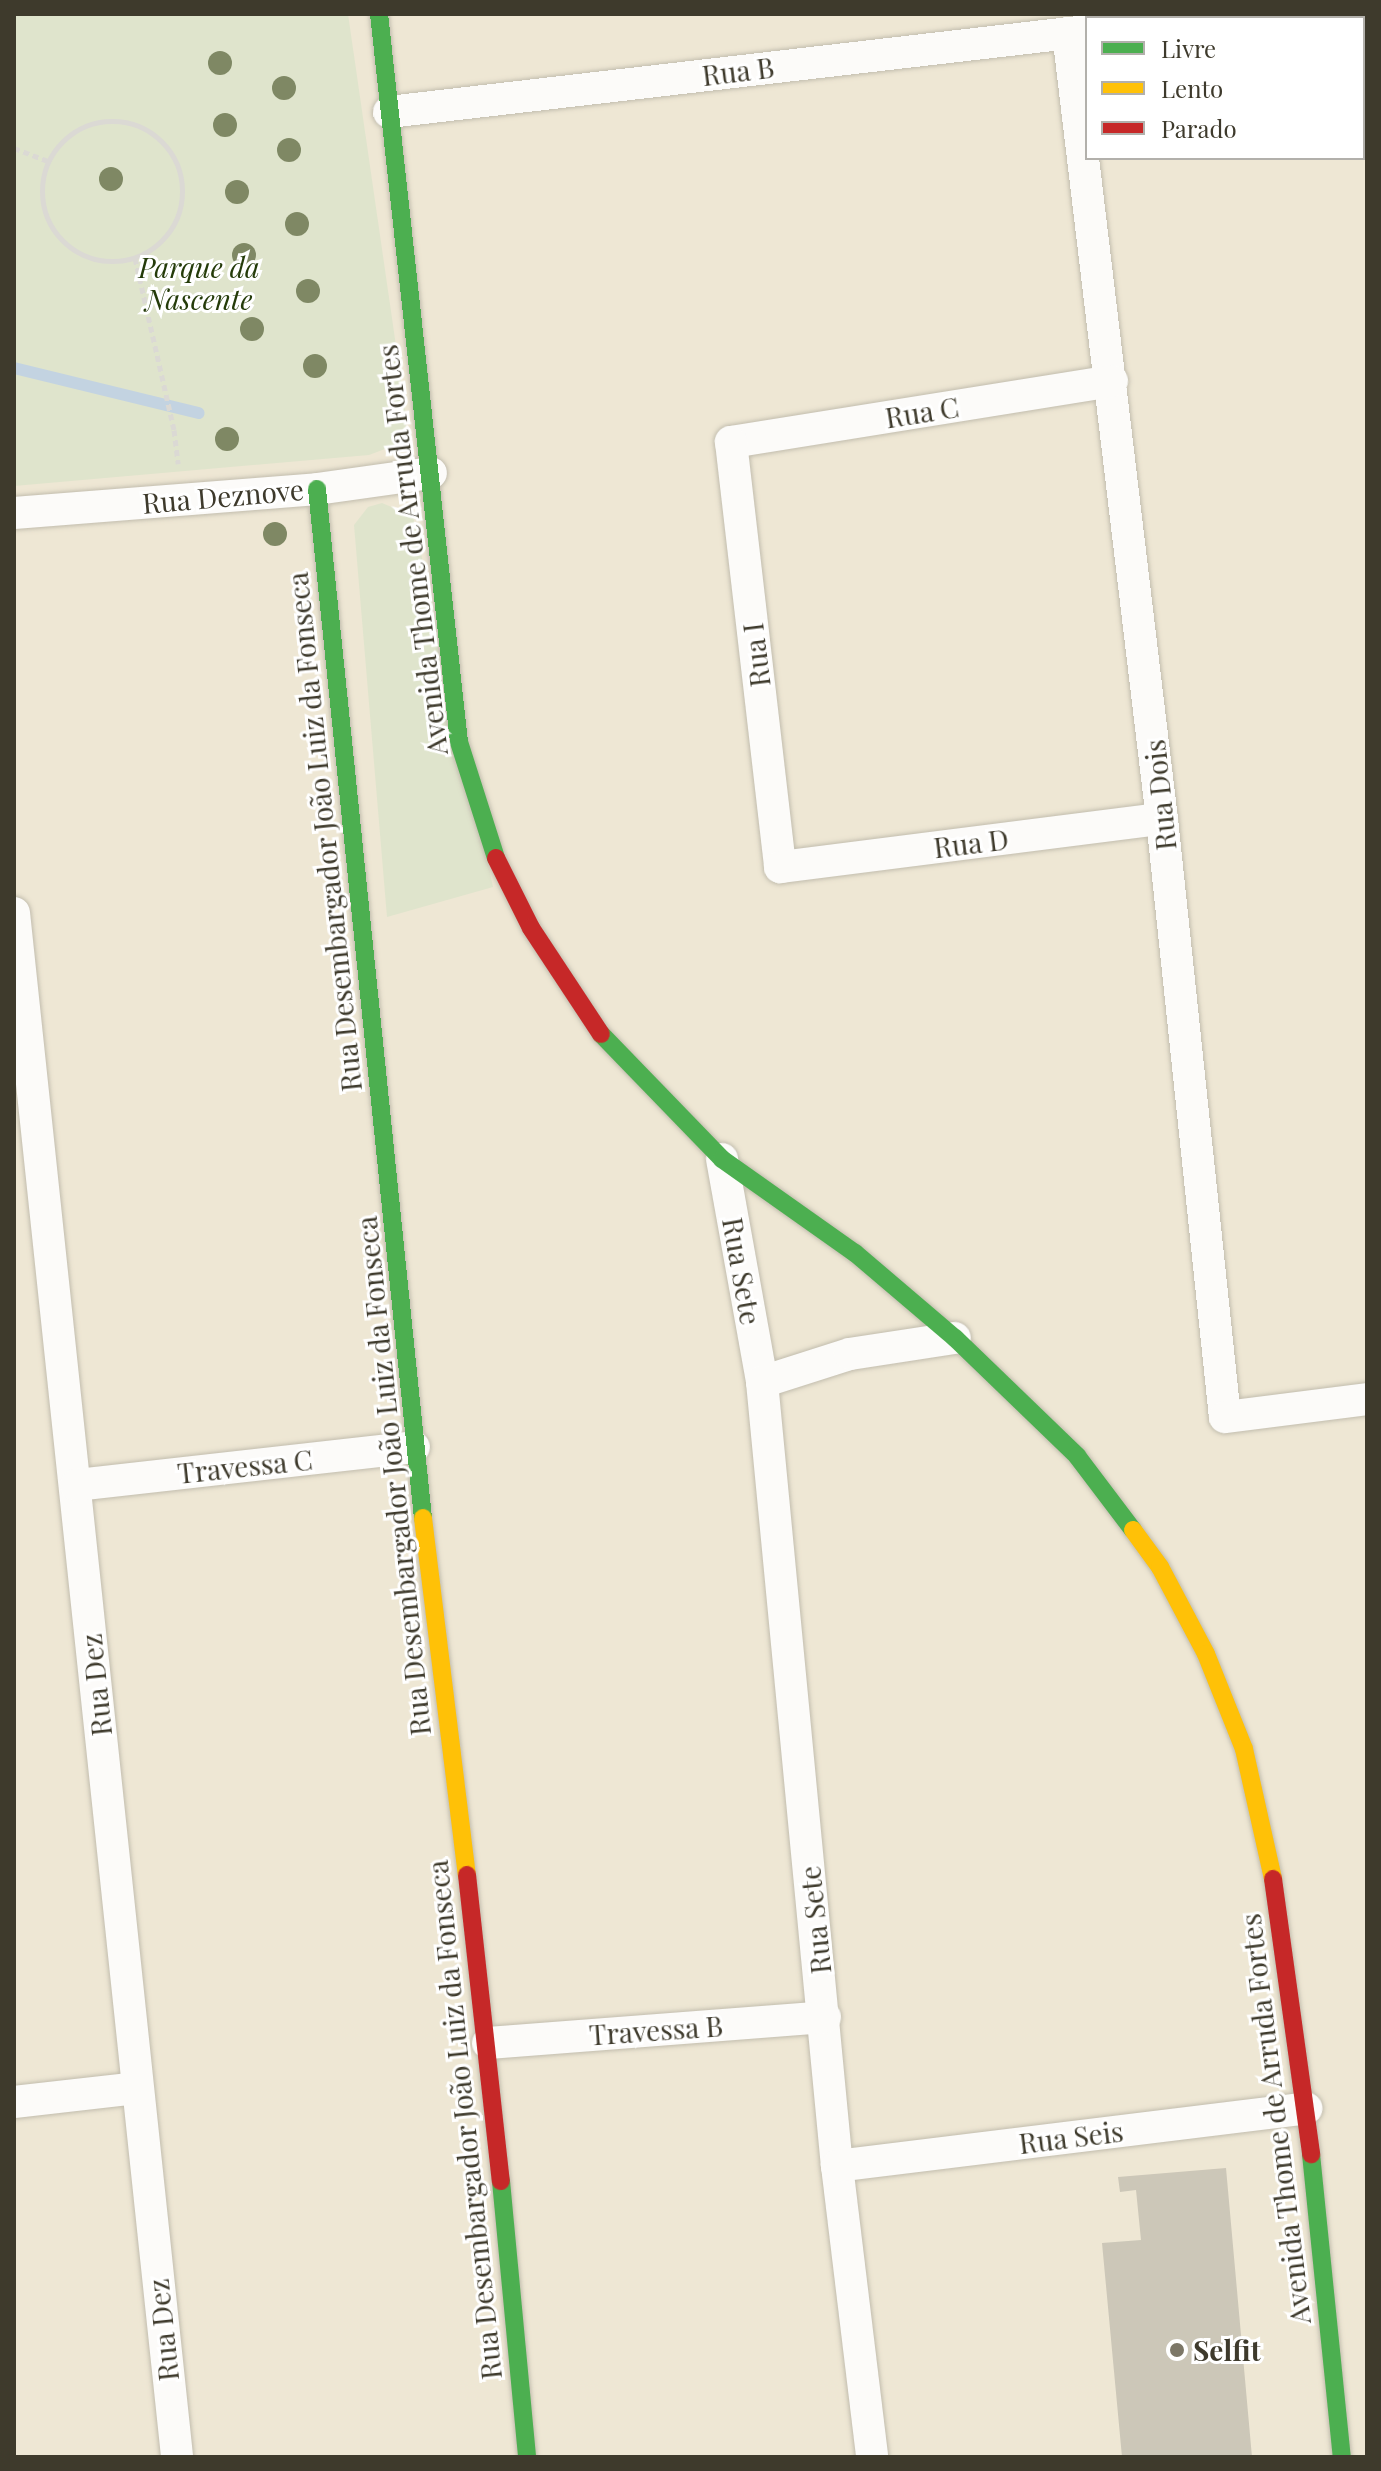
<!DOCTYPE html>
<meta charset="utf-8">
<style>
body{margin:0}
#map{position:relative;width:1381px;height:2471px;overflow:hidden;background:#eee7d4;font-family:"Playfair Display",serif}
div>[style]{position:absolute}
.green>*{inset:0;background:#dfe4cc}
.stream>*{height:12px;margin:-6px;padding:0 6px;transform-origin:6px;border-radius:6px;background:#c3d3e1}
.building>*{inset:0;background:#ccc7b8}
.path>*{height:5px;margin-top:-2.5px;transform-origin:0;background:repeating-linear-gradient(90deg,#dbd9d4 0 6px,transparent 0 10px)}
.path>.ring{margin:-2.5px;padding:0;box-sizing:content-box;background:none;border:5px solid #dbd9d4;border-radius:50%}
.roads{filter:drop-shadow(0 0 2px #c2bdae) drop-shadow(0 0 2px #c2bdae)}
.street>*{height:32px;margin:-16px;padding:0 16px;transform-origin:16px;border-radius:16px;background:#fcfbf9}
.fast>*{height:18px;margin:-9px;padding:0 9px;transform-origin:9px;border-radius:9px;background:#4caf50}
.slow>*{height:18px;margin:-9px;padding:0 9px;transform-origin:9px;border-radius:9px;background:#ffc107}
.jam>*{height:18px;margin:-9px;padding:0 9px;transform-origin:9px;border-radius:9px;background:#c62828}
.trees>*{width:24px;height:24px;margin:-12px;border-radius:50%;background:#7f8864}
.dots>*{width:22px;height:22px;translate:-50% -50%;box-sizing:border-box;border:4px solid #fff;border-radius:50%}
span{translate:-50% -50%;white-space:nowrap;text-align:center;line-height:1.15;-webkit-text-stroke:6px #fff;paint-order:stroke}
.street-label{font-size:28px;color:#3e3a2c}
.park-label{font-size:28px;color:#243b09;font-style:italic}
.poi-label{font-size:28px;color:#3e3a2c;font-weight:700}
.left{translate:0 -50%;text-align:left}
.frame{position:absolute;inset:0;border:16px solid #3e3a2c;pointer-events:none}
.legend{position:absolute;left:1085px;top:16px;width:280px;height:144px;box-sizing:border-box;background:#fff;border:2px solid #b2b0ab;margin:0;padding:10px 14px;list-style:none;font-size:24px;color:#3e3a2c}
.legend li{display:flex;align-items:center;gap:16px;height:40px}
.legend b{width:40px;border:2px solid #b2b0ab}
</style>
<div id="map">
<div class="green">
<i style="clip-path:polygon(14px 14px,348px 14px,406px 415px,406px 441px,369px 455px,14px 486px)"></i>
<i style="clip-path:polygon(382px 503px,413px 516px,493px 887px,387px 917px,354px 525px,368px 507px)"></i>
</div>
<div class="stream">
<i style="left:14px;top:368px;width:190px;rotate:13.7deg"></i>
</div>
<div class="building">
<i style="clip-path:polygon(1226px 2168px,1252px 2457px,1122px 2457px,1102px 2243px,1141px 2240px,1136px 2190px,1120px 2192px,1118px 2177px)"></i>
</div>
<div class="path">
<i class="ring" style="left:42px;top:121px;width:135px;height:135px"></i>
<i style="left:14px;top:148px;width:36px;rotate:21deg"></i>
<i style="left:135px;top:258px;width:176px;rotate:77.2deg"></i>
<i style="left:174px;top:430px;width:34px;rotate:83deg"></i>
</div>
<div class="roads">
<div class="street">
<i style="left:1216px;top:18px;width:41px;rotate:-5.6deg"></i>
<i style="left:1068px;top:33px;width:792px;rotate:83.18deg"></i>
<i style="left:1162px;top:819px;width:601px;rotate:83.99deg"></i>
<i style="left:1225px;top:1417px;width:143px;rotate:-7.2deg"></i>
<i style="left:389px;top:112px;width:703px;rotate:-6.62deg"></i>
<i style="left:1112px;top:381px;width:386px;rotate:170.9deg"></i>
<i style="left:731px;top:442px;width:428px;rotate:83.4deg"></i>
<i style="left:780px;top:867px;width:385px;rotate:-7.2deg"></i>
<i style="left:14px;top:513px;width:304px;rotate:-4.5deg"></i>
<i style="left:317px;top:489px;width:115px;rotate:-8deg"></i>
<i style="left:14px;top:913px;width:1553px;rotate:83.97deg"></i>
<i style="left:722px;top:1159px;width:227px;rotate:79.8deg"></i>
<i style="left:762px;top:1382px;width:788px;rotate:84.54deg"></i>
<i style="left:837px;top:2166px;width:293px;rotate:83.1deg"></i>
<i style="left:762px;top:1382px;width:92px;rotate:-17.7deg"></i>
<i style="left:850px;top:1354px;width:106px;rotate:-8.7deg"></i>
<i style="left:76px;top:1485px;width:340px;rotate:-6.4deg"></i>
<i style="left:488px;top:2043px;width:338px;rotate:-4.4deg"></i>
<i style="left:14px;top:2102px;width:123px;rotate:-6.5deg"></i>
<i style="left:837px;top:2166px;width:473px;rotate:-7deg"></i>
</div>
<div class="fast">
<i style="left:379px;top:14px;width:732px;rotate:83.73deg"></i>
<i style="left:459px;top:742px;width:122px;rotate:72.3deg"></i>
<i style="left:317px;top:489px;width:1034px;rotate:84.12deg"></i>
<i style="left:601px;top:1034px;width:174px;rotate:45.9deg"></i>
<i style="left:722px;top:1159px;width:163px;rotate:35.3deg"></i>
<i style="left:855px;top:1253px;width:131px;rotate:40.4deg"></i>
<i style="left:955px;top:1338px;width:170px;rotate:44deg"></i>
<i style="left:1077px;top:1456px;width:93px;rotate:52.9deg"></i>
<i style="left:1311px;top:2154px;width:305px;rotate:84.2deg"></i>
<i style="left:501px;top:2181px;width:277px;rotate:84.6deg"></i>
</div>
<div class="slow">
<i style="left:423px;top:1518px;width:360px;rotate:83deg"></i>
<i style="left:1133px;top:1530px;width:46px;rotate:53.9deg"></i>
<i style="left:1160px;top:1567px;width:98px;rotate:62.1deg"></i>
<i style="left:1206px;top:1654px;width:102px;rotate:68.2deg"></i>
<i style="left:1244px;top:1749px;width:133px;rotate:77.4deg"></i>
</div>
<div class="jam">
<i style="left:496px;top:858px;width:78px;rotate:63.4deg"></i>
<i style="left:531px;top:928px;width:127px;rotate:56.6deg"></i>
<i style="left:467px;top:1875px;width:308px;rotate:83.7deg"></i>
<i style="left:1273px;top:1879px;width:278px;rotate:82.1deg"></i>
</div>
</div>
<div class="trees">
<i style="left:220px;top:63px"></i>
<i style="left:284px;top:88px"></i>
<i style="left:225px;top:125px"></i>
<i style="left:289px;top:150px"></i>
<i style="left:111px;top:179px"></i>
<i style="left:237px;top:192px"></i>
<i style="left:297px;top:224px"></i>
<i style="left:244px;top:255px"></i>
<i style="left:308px;top:291px"></i>
<i style="left:252px;top:329px"></i>
<i style="left:315px;top:366px"></i>
<i style="left:227px;top:439px"></i>
<i style="left:275px;top:534px"></i>
</div>
<div class="dots">
<i style="left:1177px;top:2350px;background:#7c7767"></i>
</div>
<div class="street-label">
<span style="left:738px;top:71px;rotate:-7deg">Rua B</span>
<span style="left:922px;top:412px;rotate:-9deg">Rua C</span>
<span style="left:223px;top:496px;rotate:-5deg">Rua Deznove</span>
<span style="left:412px;top:550px;rotate:-97deg">Avenida Thome de Arruda Fortes</span>
<span style="left:756px;top:655px;rotate:-97deg">Rua I</span>
<span style="left:1160px;top:795px;rotate:-96deg">Rua Dois</span>
<span style="left:324px;top:832px;rotate:-96deg">Rua Desembargador João Luiz da Fonseca</span>
<span style="left:971px;top:843px;rotate:-7deg">Rua D</span>
<span style="left:742px;top:1271px;rotate:80deg">Rua Sete</span>
<span style="left:245px;top:1466px;rotate:-6deg">Travessa C</span>
<span style="left:393px;top:1476px;rotate:-96deg">Rua Desembargador João Luiz da Fonseca</span>
<span style="left:96px;top:1685px;rotate:-96deg">Rua Dez</span>
<span style="left:815px;top:1920px;rotate:-96deg">Rua Sete</span>
<span style="left:656px;top:2030px;rotate:-4deg">Travessa B</span>
<span style="left:1275px;top:2119px;rotate:-97deg">Avenida Thome de Arruda Fortes</span>
<span style="left:464px;top:2120px;rotate:-96deg">Rua Desembargador João Luiz da Fonseca</span>
<span style="left:1071px;top:2137px;rotate:-7deg">Rua Seis</span>
<span style="left:163px;top:2330px;rotate:-96deg">Rua Dez</span>
</div>
<div class="park-label">
<span style="left:199px;top:283px">Parque da<br>Nascente</span>
</div>
<div class="poi-label">
<span class="left" style="left:1193px;top:2350px">Selfit</span>
</div>
<div class="frame"></div>
<ul class="legend">
<li><b style="height:10px;background:#4caf50"></b>Livre</li>
<li><b style="height:10px;background:#ffc107"></b>Lento</li>
<li><b style="height:10px;background:#c62828"></b>Parado</li>
</ul>
</div>
